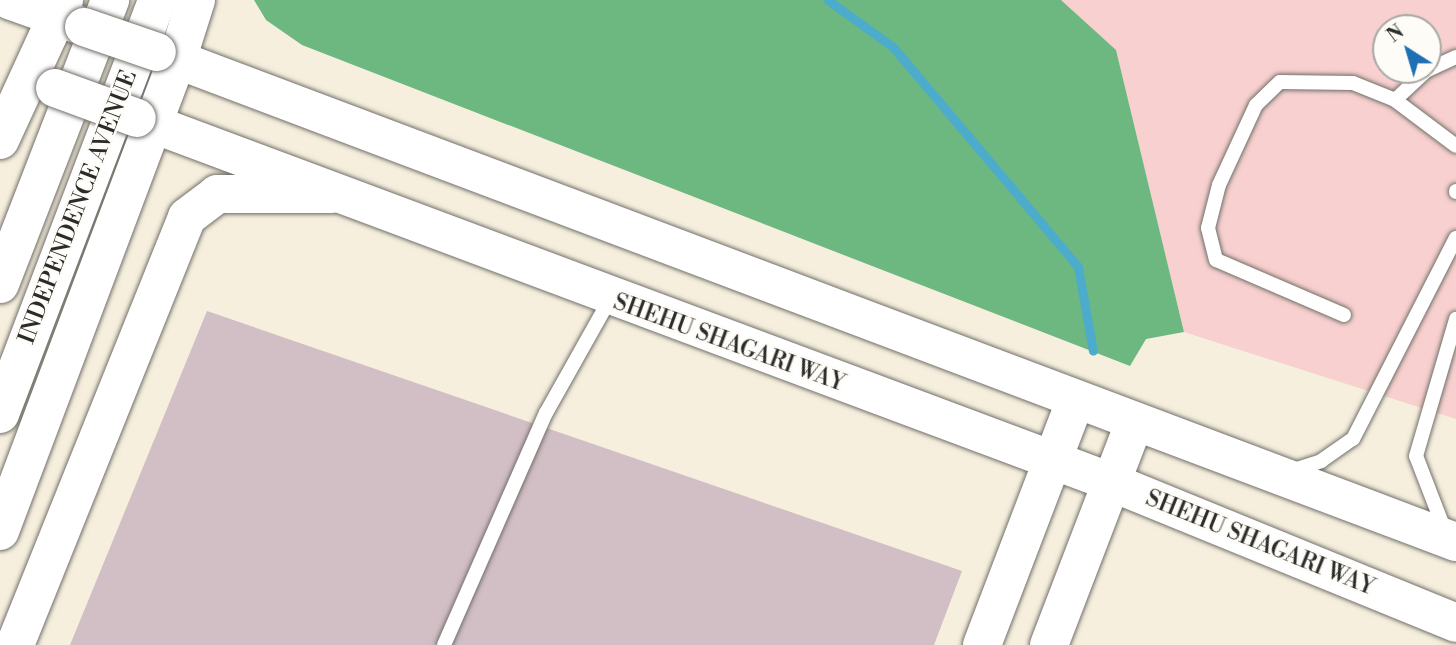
<!DOCTYPE html>
<style>
body{margin:0}
#map{position:relative;width:1456px;height:645px;overflow:hidden;background:#f6efde;font-family:"Libre Bodoni",serif}
div>[style]{position:absolute}
.built>*{inset:0;background:#f7d0cf}
.industrial>*{inset:0;background:#d2bec5}
.forest>*{inset:0;background:#6cb880}
.stream>*{height:9px;margin:-4.5px;padding:0 4.5px;transform-origin:4.5px;border-radius:4.5px;background:#4daccc}
.roads{filter:drop-shadow(0 0 2px #72706a) drop-shadow(0 0 2px #72706a)}
.lane>*{height:14px;margin:-7px;padding:0 7px;transform-origin:7px;border-radius:7px;background:#fff}
.secondary>*{height:38px;margin:-19px;padding:0 19px;transform-origin:19px;border-radius:19px;background:#fff}
.primary>*{height:38px;margin:-19px;padding:0 19px;transform-origin:19px;border-radius:19px;background:#fff}
.bridges{filter:drop-shadow(0 0 2px #72706a) drop-shadow(0 0 2px #72706a)}
.secondary-bridge>*{height:38px;margin:-19px;padding:0 19px;transform-origin:19px;border-radius:19px;background:#fff}
span{translate:-50% -50%;white-space:nowrap;text-align:center;line-height:1.15;-webkit-text-stroke:5px #fdfcf7;paint-order:stroke}
.street-label{font-size:23px;color:#2b2b2b}
.north{position:absolute;left:1372px;top:14px;width:70px;height:70px;box-sizing:border-box;background:#fdfcf7;border:2px solid #a9a8a5;border-radius:50%;rotate:323deg;font-size:19px;font-weight:700;line-height:28px;text-align:center;color:#2b2b2b}
.north::after{content:'';display:block;margin:auto;width:24px;height:32px;background:#1f6fb2;clip-path:polygon(50% 0,100% 100%,50% 72%,0 100%)}
</style>
<div id="map">
<div class="built">
<i style="clip-path:polygon(evenodd,1061px 0,1456px 0,1456px 419px,1184px 332px,1116px 51px,1061px 0,1386px 28px,1428px 28px,1428px 70px,1386px 70px,1386px 28px)"></i>
</div>
<div class="industrial">
<i style="clip-path:polygon(207px 311px,962px 571px,934px 645px,70px 645px)"></i>
</div>
<div class="forest">
<i style="clip-path:polygon(254px 0,1061px 0,1116px 50px,1184px 332px,1146px 339px,1130px 366px,302px 45px,266px 20px)"></i>
</div>
<div class="stream">
<i style="left:828px;top:0;width:80px;rotate:35.9deg"></i>
<i style="left:893px;top:47px;width:287px;rotate:49.9deg"></i>
<i style="left:1078px;top:267px;width:85px;rotate:79.9deg"></i>
</div>
<div class="roads">
<div class="lane">
<i style="left:1428px;top:70px;width:31px;rotate:-25deg"></i>
<i style="left:1395px;top:100px;width:44px;rotate:-43.2deg"></i>
<i style="left:1456px;top:191px;width:1px;rotate:90deg"></i>
<i style="left:1344px;top:315px;width:139px;rotate:-156.7deg"></i>
<i style="left:1216px;top:260px;width:33px;rotate:-104deg"></i>
<i style="left:1208px;top:228px;width:44px;rotate:-75.7deg"></i>
<i style="left:1219px;top:185px;width:88px;rotate:-65.2deg"></i>
<i style="left:1256px;top:105px;width:33px;rotate:-44deg"></i>
<i style="left:1280px;top:82px;width:73px;rotate:0.8deg"></i>
<i style="left:1353px;top:83px;width:45px;rotate:22deg"></i>
<i style="left:1395px;top:100px;width:76px;rotate:37deg"></i>
<i style="left:1291px;top:471px;width:32px;rotate:-18deg"></i>
<i style="left:1321px;top:461px;width:39px;rotate:-35deg"></i>
<i style="left:1353px;top:439px;width:226px;rotate:-62.9deg"></i>
<i style="left:1445px;top:531px;width:80px;rotate:-111.1deg"></i>
<i style="left:1416px;top:456px;width:143px;rotate:-73.7deg"></i>
<i style="left:444px;top:645px;width:253px;rotate:-66.3deg"></i>
<i style="left:546px;top:413px;width:131px;rotate:-60.7deg"></i>
</div>
<div class="secondary">
<i style="left:9px;top:0;width:74px;rotate:19.7deg"></i>
<i style="left:157px;top:52px;width:1388px;rotate:20.67deg"></i>
<i style="left:137px;top:118px;width:1040px;rotate:20.49deg"></i>
<i style="left:1111px;top:482px;width:373px;rotate:22.2deg"></i>
<i style="left:0;top:140px;width:134px;rotate:-65.3deg"></i>
<i style="left:0;top:531px;width:503px;rotate:-69.4deg"></i>
<i style="left:982px;top:645px;width:261px;rotate:-69.1deg"></i>
<i style="left:1049px;top:645px;width:237px;rotate:-69deg"></i>
</div>
<div class="primary">
<i style="left:56px;top:18px;width:20px;rotate:-66deg"></i>
<i style="left:177px;top:60px;width:63px;rotate:-72.4deg"></i>
<i style="left:0;top:284px;width:305px;rotate:-68.8deg"></i>
<i style="left:0;top:414px;width:443px;rotate:-69.2deg"></i>
<i style="left:15px;top:645px;width:461px;rotate:-68.1deg"></i>
<i style="left:187px;top:217px;width:38px;rotate:-37deg"></i>
<i style="left:217px;top:194px;width:115px"></i>
</div>
</div>
<div class="bridges">
<div class="secondary-bridge">
<i style="left:84px;top:27px;width:77px;rotate:18.9deg"></i>
<i style="left:55px;top:88px;width:87px;rotate:20.1deg"></i>
</div>
</div>
<div class="street-label">
<span style="left:78px;top:207px;rotate:-69deg">INDEPENDENCE AVENUE</span>
<span style="left:729px;top:343px;rotate:20deg">SHEHU SHAGARI WAY</span>
<span style="left:1260px;top:543px;rotate:22deg">SHEHU SHAGARI WAY</span>
</div>
<div class="north">N</div>
</div>
